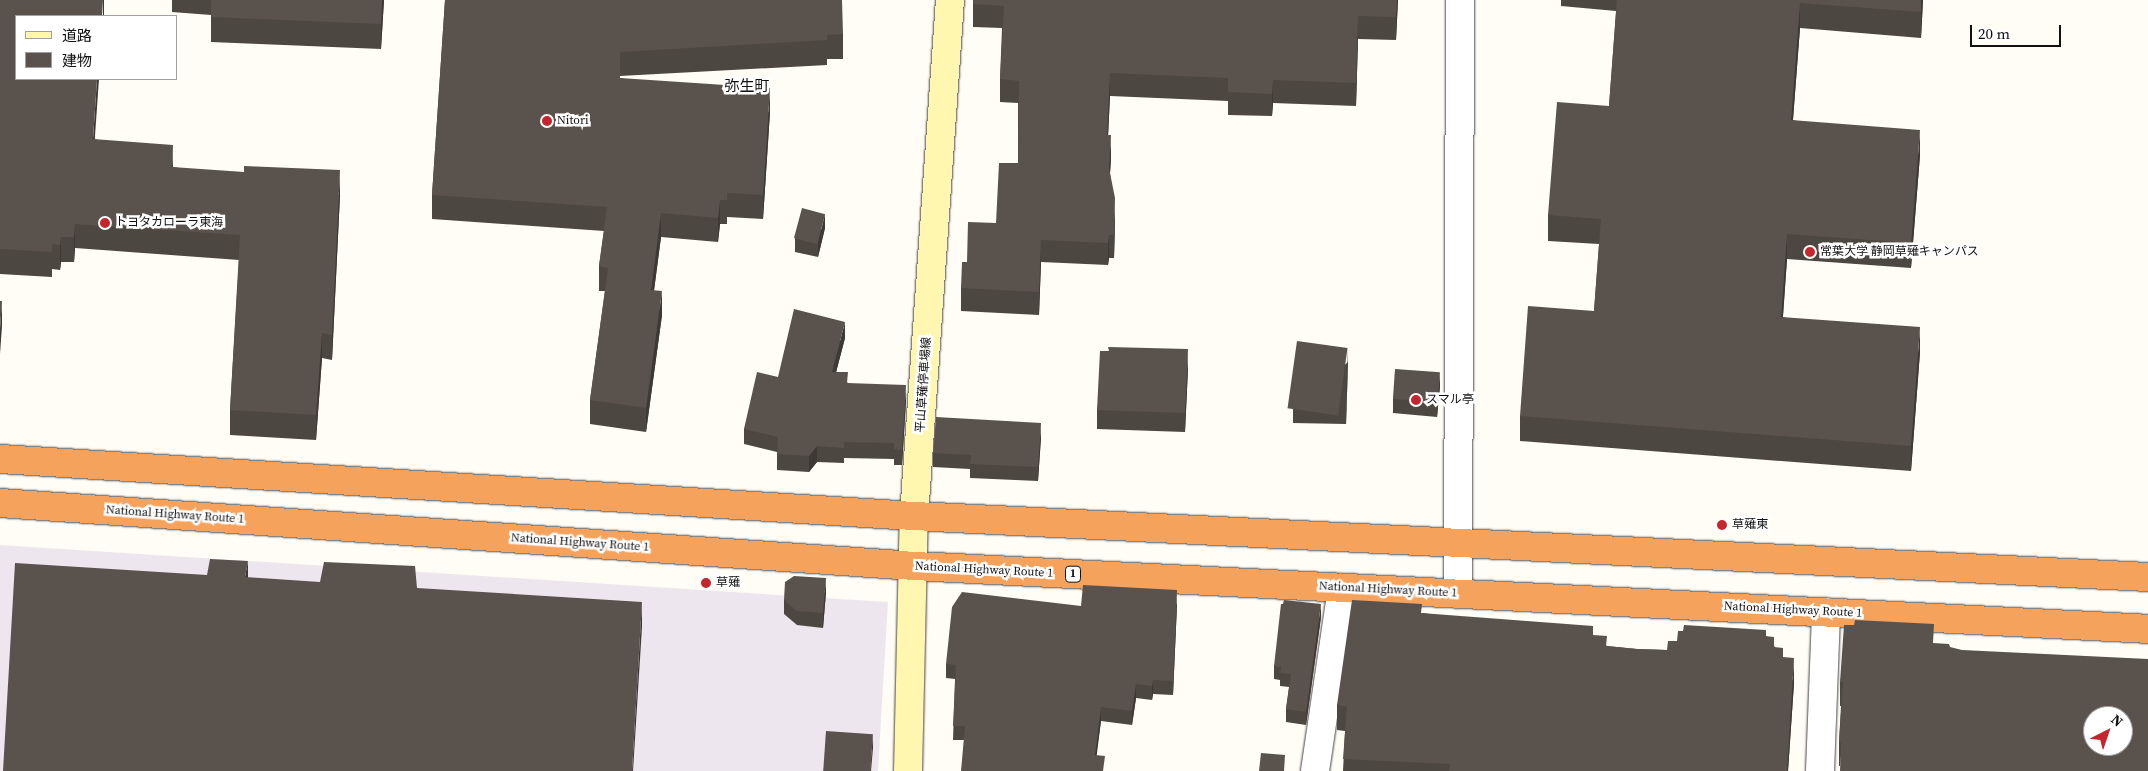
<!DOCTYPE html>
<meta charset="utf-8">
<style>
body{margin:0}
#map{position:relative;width:2148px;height:771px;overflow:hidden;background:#fffdf5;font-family:"Source Serif 4","Noto Sans JP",serif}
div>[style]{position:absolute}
.industrial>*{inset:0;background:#eee6ef}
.roads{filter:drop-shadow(0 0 1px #444) drop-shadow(0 0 1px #444)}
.street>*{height:28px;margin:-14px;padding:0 14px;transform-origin:14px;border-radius:14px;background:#fff}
.secondary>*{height:28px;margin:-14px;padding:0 14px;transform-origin:14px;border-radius:14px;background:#fff6b0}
.highway>*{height:28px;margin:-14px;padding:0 14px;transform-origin:14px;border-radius:14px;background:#f5a25d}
.wall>*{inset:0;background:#4d4742}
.shaded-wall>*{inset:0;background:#3f3936;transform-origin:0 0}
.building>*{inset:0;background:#5a524d;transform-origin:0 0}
.dots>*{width:14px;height:14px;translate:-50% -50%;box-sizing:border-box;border:2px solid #fff;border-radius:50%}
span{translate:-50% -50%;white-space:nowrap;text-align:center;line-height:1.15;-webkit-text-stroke:5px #fff;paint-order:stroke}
.shield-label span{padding:1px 4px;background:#fff;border:1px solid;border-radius:4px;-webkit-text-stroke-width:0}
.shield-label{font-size:11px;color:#111;font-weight:700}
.poi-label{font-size:12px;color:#111}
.left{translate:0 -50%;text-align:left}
.street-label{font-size:12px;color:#111}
.quarter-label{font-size:15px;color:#111}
.legend{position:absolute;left:15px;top:15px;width:162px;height:65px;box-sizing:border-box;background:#fff;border:1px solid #a0a0a0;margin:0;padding:6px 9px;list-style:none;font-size:15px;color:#111}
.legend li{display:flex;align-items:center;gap:10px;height:25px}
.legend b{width:25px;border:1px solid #a0a0a0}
.north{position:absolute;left:2083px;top:706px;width:50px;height:50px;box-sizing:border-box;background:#fff;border:1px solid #a0a0a0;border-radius:50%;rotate:41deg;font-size:14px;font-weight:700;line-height:20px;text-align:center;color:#111}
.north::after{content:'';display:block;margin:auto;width:18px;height:22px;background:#c4262e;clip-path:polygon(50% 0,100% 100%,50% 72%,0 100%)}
.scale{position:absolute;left:1970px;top:25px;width:91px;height:22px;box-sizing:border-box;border:2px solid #111;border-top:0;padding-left:6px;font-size:15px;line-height:18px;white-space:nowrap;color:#111;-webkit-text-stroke:4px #fff;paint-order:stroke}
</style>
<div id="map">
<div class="industrial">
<i style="clip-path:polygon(0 545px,888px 602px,878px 771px,0 771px)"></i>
</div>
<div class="roads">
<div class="street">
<i style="left:1458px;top:594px;width:594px;rotate:-89.81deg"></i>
<i style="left:1315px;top:771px;width:185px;rotate:-81.6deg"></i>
<i style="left:1820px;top:771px;width:159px;rotate:-87.8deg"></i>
</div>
<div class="secondary">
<i style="left:908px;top:771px;width:255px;rotate:-88.7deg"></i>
<i style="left:914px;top:516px;width:517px;rotate:-86.01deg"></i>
</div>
<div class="highway">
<i style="left:0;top:459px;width:916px;rotate:3.57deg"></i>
<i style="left:914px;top:516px;width:1236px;rotate:2.83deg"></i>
<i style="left:0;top:503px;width:917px;rotate:3.94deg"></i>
<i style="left:915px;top:566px;width:1235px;rotate:2.92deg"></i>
</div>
</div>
<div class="wall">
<i style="clip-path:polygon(0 0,95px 139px,173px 167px,340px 195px,332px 360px,322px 358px,316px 440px,230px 435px,230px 410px,239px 260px,75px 248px,74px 262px,61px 262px,60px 270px,52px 269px,52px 277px,0 274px)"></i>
<i style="clip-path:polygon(172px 0,384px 0,381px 49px,211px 42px,211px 15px,172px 12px)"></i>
<i style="clip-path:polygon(445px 0,843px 34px,843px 59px,827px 59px,827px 65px,620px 76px,620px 78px,770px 112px,763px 219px,727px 217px,727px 224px,720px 224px,718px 242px,661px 237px,654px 290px,662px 315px,646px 432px,590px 424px,590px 400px,605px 291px,599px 291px,599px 266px,604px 231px,432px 219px,432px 195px)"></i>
<i style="clip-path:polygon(973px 0,1398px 0,1396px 40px,1358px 39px,1356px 106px,1273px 103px,1272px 116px,1228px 115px,1228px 101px,1110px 96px,1108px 135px,1111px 158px,1110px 173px,1115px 221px,1114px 258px,1109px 258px,1108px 265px,1041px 262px,1039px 315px,961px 311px,961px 288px,967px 262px,996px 223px,1018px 163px,1018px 103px,1000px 102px,1000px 79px,1002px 28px,973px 27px)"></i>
<i style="clip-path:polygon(1561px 0,1923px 0,1921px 38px,1800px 28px,1793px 120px,1920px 155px,1911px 268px,1787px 259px,1783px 317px,1920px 352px,1911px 471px,1520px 441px,1520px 416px,1594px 311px,1599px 244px,1548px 241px,1548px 215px,1609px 106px,1616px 11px,1561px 6px)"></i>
<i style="clip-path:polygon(825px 228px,818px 257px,795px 252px,795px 238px)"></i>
<i style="clip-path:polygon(845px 338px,836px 372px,848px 383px,906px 400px,902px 465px,894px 465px,894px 459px,844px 458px,844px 463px,817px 462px,809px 472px,777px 470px,777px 452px,744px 444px,744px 429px,778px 377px)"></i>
<i style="clip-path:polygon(1108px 351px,1188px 368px,1185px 432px,1097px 429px,1097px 410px)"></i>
<i style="clip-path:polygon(1348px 362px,1346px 424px,1293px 423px,1293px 409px)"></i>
<i style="clip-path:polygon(1440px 386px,1437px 417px,1393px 413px,1393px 399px)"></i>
<i style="clip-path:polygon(1041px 437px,1038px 481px,970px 478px,970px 469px,933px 467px,933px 453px)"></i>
<i style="clip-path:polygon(826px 592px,823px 628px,797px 625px,784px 614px,784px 600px)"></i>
<i style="clip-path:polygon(1177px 604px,1173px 695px,1153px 694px,1152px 700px,1136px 698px,1132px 725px,1101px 721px,1096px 755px,964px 740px,953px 740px,955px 679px,946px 678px,946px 664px,1081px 606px)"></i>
<i style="clip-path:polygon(1422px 613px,1593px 635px,1607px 646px,1637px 649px,1667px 650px,1677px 641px,1766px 636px,1783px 657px,1794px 683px,1788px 771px,1343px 771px,1345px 731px,1337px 730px,1337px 705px)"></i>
<i style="clip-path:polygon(1321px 617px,1306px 725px,1286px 722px,1286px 709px,1289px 687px,1280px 686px,1280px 680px,1274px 679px,1274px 666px)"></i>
<i style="clip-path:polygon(1854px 625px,1840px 766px,1839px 766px,1839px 742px,1841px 706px,1840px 706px,1840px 682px)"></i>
</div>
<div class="shaded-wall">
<i style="left:103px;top:0;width:1px;height:16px"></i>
<i style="clip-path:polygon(382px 0,384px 0,381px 49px,381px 24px)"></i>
<i style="clip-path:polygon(1397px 0,1398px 0,1396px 40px,1396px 17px)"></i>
<i style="clip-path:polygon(1921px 0,1923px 0,1921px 38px)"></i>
<i style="clip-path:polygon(1800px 3px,1800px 28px,1791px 145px,1791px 120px)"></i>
<i style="clip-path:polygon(1358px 16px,1358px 39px,1356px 106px,1356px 83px)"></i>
<i style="clip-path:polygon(1110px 73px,1110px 96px,1107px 158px,1107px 135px)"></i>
<i style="clip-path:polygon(97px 79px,99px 79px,93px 164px,93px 139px)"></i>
<i style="clip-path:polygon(1273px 80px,1273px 103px,1272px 116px,1272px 94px)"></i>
<i style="clip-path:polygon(770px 88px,770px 112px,763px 219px,763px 195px)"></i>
<i style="clip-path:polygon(1920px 130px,1920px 155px,1911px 268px,1911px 243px)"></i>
<i style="clip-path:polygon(1111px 135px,1111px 158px,1109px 191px,1109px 168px)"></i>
<i style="clip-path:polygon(173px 145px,173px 169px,172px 167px)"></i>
<i style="clip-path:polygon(340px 170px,340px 195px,332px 360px,332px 335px)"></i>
<i style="clip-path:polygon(1115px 198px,1115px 221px,1114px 258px,1114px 235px)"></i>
<i style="clip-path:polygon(720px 200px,720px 224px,718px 242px,718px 218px)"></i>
<i style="clip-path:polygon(661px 213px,661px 237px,651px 314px,651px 290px)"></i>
<i style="clip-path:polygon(825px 214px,825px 228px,818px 257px,818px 243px)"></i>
<i style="clip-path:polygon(75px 224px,75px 248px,74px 262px,74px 237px)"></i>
<i style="clip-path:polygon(1787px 234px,1787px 259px,1781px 342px,1781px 317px)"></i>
<i style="clip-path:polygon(1109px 235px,1109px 258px,1108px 265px,1108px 243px)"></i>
<i style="clip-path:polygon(61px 237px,61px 262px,60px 270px,60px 245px)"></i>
<i style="clip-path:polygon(1041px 240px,1041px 262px,1039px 315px,1039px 292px)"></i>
<i style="clip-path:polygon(662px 291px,662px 315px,646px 432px,646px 408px)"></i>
<i style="clip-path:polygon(2px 301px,2px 326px,0 354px,0 329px)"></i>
<i style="clip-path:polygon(845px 322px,845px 338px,832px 388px,832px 372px)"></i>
<i style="clip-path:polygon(1920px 327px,1920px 352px,1911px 471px,1911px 446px)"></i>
<i style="clip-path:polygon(322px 333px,322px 358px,316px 440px,316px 415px)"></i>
<i style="clip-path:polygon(1348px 348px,1348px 362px,1346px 424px,1346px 410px)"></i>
<i style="clip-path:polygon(1188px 349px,1188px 368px,1185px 432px,1185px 413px)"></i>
<i style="clip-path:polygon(1440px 372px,1440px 386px,1437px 417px,1437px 403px)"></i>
<i style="clip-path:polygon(906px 385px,906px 400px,902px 465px,902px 450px)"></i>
<i style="clip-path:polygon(1041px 423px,1041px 437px,1038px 481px,1038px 467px)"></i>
<i style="clip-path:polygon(817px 446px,817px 462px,809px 472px,809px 456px)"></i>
<i style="clip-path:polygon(248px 561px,248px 586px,245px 577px)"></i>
<i style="clip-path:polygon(826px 578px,826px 592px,823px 628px,823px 613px)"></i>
<i style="clip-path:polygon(1177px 590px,1177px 604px,1173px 695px,1173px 681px)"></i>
<i style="clip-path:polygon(642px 602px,642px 627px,633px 771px,632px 771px)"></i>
<i style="clip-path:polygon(1321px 604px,1321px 617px,1306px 725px,1306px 712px)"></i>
<i style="clip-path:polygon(1794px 658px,1794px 683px,1788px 771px,1787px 771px)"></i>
<i style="clip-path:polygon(1153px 680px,1153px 694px,1152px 700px,1152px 686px)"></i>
<i style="clip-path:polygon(1136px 684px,1136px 698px,1132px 725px,1132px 711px)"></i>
<i style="clip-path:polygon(1101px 707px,1101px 721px,1095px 769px,1095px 755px)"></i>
<i style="clip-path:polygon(873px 734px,873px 748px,871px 771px,870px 771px)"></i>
</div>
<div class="building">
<i style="clip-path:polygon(0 0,103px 0,102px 16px,16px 16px,16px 79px,97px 79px,93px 139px,173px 145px,172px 167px,244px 172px,244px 166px,340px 170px,332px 335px,322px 333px,316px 415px,230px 410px,240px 235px,75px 224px,74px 237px,61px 237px,60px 245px,52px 244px,52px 252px,0 249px)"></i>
<i style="clip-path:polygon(211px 0,382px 0,381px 24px,211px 17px)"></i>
<i style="clip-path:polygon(445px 0,842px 0,843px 34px,827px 35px,827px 40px,620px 52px,620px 78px,770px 88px,763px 195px,727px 193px,727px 200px,720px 200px,718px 218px,661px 213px,651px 290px,662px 291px,646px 408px,590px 400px,608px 268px,599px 266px,607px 207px,432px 195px)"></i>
<i style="clip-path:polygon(973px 0,1397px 0,1396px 17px,1358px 16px,1356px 83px,1273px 80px,1272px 94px,1228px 92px,1228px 78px,1110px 73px,1107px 135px,1111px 135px,1109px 168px,1115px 198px,1114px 235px,1109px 235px,1108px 243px,1041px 240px,1039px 292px,961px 288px,962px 262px,967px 262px,968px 222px,996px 223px,999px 163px,1018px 163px,1019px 81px,1000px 79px,1004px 6px,973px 4px)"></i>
<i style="clip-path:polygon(1617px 0,1921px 0,1921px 12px,1800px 3px,1791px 120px,1920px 130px,1911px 243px,1787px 234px,1781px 317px,1920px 327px,1911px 446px,1520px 416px,1528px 306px,1594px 311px,1601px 219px,1548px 215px,1557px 102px,1609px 106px)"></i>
<i style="left:802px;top:208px;width:24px;height:31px;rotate:15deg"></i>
<i style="clip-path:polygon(0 301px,2px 301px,0 329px)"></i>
<i style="clip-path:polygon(794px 309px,845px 322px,832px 372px,848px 372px,847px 383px,906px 385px,902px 450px,894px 449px,894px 443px,844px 442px,844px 448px,817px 446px,809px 456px,777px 454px,778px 437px,744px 429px,757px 372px,778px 377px)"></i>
<i style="left:1297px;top:341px;width:51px;height:68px;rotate:8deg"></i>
<i style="clip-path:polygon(1108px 347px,1188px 349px,1185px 413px,1097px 410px,1100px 351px,1109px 351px)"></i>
<i style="left:1395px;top:369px;width:45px;height:30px;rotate:4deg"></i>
<i style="clip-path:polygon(936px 417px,1041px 423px,1038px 467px,970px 464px,971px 455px,933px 453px)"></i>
<i style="clip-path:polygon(210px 559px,248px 561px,245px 577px,320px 582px,324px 562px,415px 566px,417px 588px,642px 602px,632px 771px,3px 771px,15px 563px,207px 575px)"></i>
<i style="clip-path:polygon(794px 576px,826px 578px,823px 613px,797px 611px,784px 600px,785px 582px)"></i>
<i style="clip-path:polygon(1083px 585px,1177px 590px,1173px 681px,1153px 680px,1152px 686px,1136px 684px,1132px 711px,1101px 707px,1095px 755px,1105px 756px,1103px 771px,961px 771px,965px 726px,953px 726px,956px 665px,946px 664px,952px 607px,962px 592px,1081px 606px)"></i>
<i style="clip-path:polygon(1284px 600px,1321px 604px,1306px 712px,1286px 709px,1291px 674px,1280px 673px,1281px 667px,1274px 666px,1281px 604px,1283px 604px)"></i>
<i style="clip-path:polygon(1352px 600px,1422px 604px,1421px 613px,1593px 626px,1593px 635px,1607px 636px,1606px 646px,1637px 649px,1667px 650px,1668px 641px,1677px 641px,1678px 631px,1683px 631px,1684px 625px,1766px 630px,1766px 636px,1774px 637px,1774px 647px,1783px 648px,1783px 657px,1794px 658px,1787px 771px,1449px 771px,1450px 764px,1343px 759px,1347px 707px,1337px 705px)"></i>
<i style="clip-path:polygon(evenodd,1855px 620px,1934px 624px,1933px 643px,1949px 644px,1950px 647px,1962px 650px,2148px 659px,2148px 771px,1840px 771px,1841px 743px,1839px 742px,1843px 682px,1840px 682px,1844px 625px,1854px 625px,1855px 620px,2093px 716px,2123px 716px,2123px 746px,2093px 746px,2093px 716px)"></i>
<i style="left:826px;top:731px;width:47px;height:40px;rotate:4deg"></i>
<i style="clip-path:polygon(1261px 753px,1285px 755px,1284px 771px,1259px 771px)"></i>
</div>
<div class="dots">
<i style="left:547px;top:121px;background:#c4262e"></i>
<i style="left:105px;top:223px;background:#c4262e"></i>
<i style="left:1810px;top:252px;background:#c4262e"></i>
<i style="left:1416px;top:400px;background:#c4262e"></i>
<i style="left:1722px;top:525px;background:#c4262e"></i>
<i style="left:706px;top:583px;background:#c4262e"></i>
</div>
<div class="shield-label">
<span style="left:1073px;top:574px">1</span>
</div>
<div class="poi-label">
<span class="left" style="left:557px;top:121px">Nitori</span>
<span class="left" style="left:115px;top:223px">トヨタカローラ東海</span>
<span class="left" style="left:1820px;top:252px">常葉大学 静岡草薙キャンパス</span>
<span class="left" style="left:1426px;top:400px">スマル亭</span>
<span class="left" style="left:1732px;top:525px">草薙東</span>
<span class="left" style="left:716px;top:583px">草薙</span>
</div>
<div class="street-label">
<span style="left:924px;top:385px;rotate:-86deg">平山草薙停車場線</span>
<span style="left:175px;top:515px;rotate:4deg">National Highway Route 1</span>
<span style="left:580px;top:543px;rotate:4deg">National Highway Route 1</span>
<span style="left:984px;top:570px;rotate:3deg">National Highway Route 1</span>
<span style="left:1388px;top:590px;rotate:3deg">National Highway Route 1</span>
<span style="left:1793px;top:610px;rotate:3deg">National Highway Route 1</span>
</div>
<div class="quarter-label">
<span style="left:747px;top:86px">弥生町</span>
</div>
<ul class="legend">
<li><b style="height:6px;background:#fff6b0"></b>道路</li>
<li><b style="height:14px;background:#5a524d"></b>建物</li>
</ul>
<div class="north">N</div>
<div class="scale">20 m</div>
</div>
